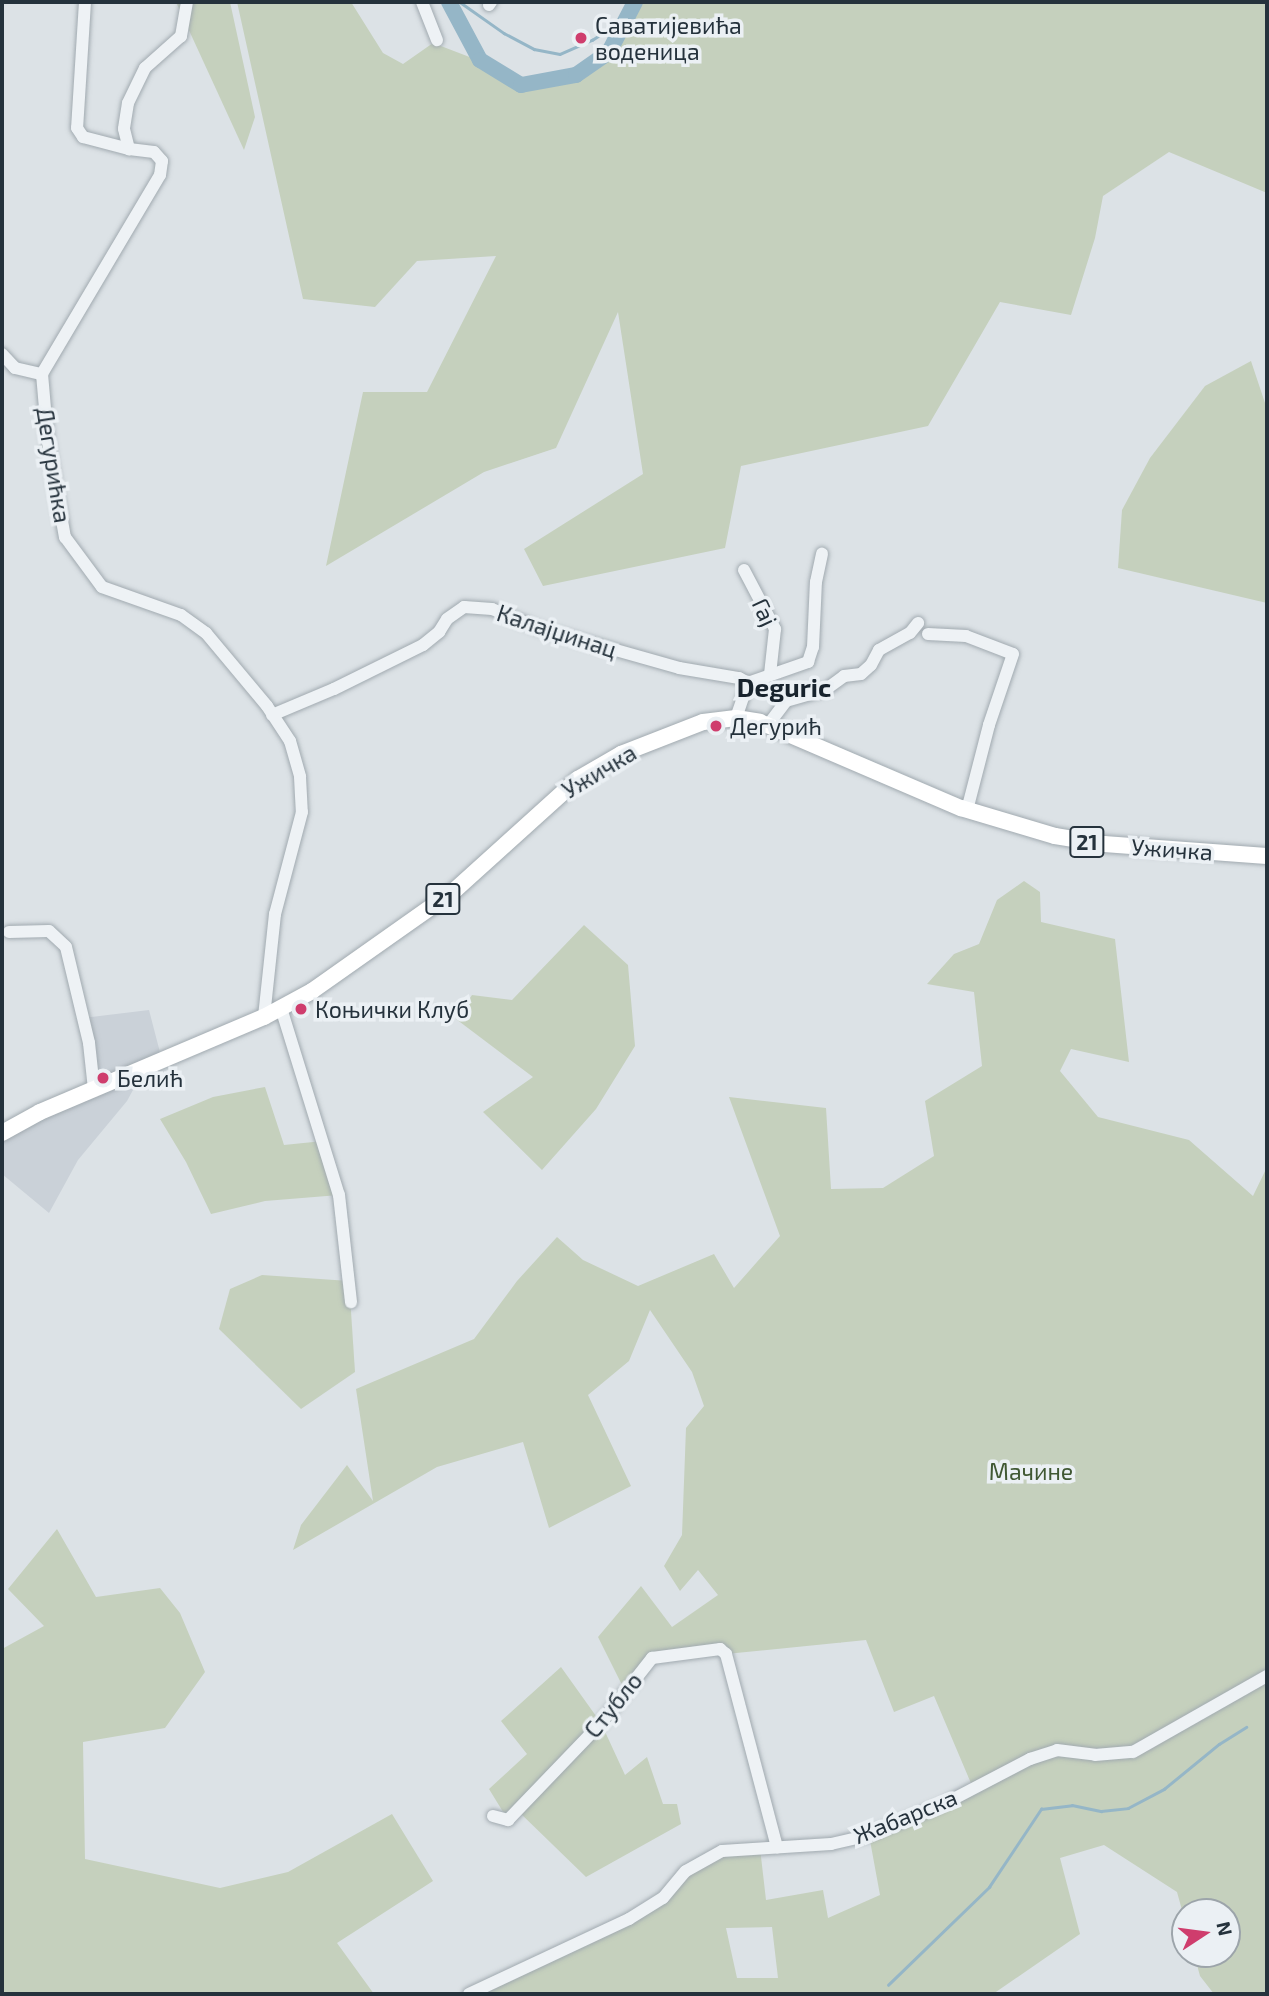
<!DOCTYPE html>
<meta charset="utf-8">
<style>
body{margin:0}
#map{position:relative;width:1269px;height:1996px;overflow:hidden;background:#dce2e6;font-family:"Exo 2",sans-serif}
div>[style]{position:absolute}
.built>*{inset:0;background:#cad1d8}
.green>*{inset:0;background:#c5d0bd}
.stream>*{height:2.5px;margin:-1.25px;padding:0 1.25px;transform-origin:1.25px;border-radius:1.25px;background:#95b6c7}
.river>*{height:16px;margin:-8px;padding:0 8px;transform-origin:8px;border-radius:8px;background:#95b6c7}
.roads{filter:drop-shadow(0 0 2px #a1aab0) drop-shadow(0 0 2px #a1aab0)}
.minor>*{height:12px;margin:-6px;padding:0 6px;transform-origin:6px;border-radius:6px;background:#eef2f5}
.major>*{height:16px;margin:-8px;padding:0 8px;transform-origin:8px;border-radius:8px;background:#fff}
.dots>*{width:19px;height:19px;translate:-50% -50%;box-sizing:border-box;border:4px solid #ebf0f4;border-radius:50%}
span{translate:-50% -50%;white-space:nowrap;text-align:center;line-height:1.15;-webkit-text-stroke:7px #ebf0f4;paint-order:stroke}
.shield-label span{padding:2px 5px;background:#ebf0f4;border:2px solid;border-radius:5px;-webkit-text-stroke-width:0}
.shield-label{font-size:21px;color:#25323c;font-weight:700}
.poi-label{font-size:23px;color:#25323c}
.left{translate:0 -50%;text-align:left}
.street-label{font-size:23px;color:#25323c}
.park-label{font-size:23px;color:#405833}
.quarter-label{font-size:26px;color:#18232d;font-weight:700}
.frame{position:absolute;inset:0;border:4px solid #25323c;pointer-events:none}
.north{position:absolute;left:1171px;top:1898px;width:70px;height:70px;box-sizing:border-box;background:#ebf0f4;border:2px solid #9ca4aa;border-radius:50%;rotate:77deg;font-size:19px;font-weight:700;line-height:28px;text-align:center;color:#25323c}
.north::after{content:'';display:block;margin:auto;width:24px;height:32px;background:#cf3d6d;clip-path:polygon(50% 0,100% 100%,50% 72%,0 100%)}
</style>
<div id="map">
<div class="built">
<i style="clip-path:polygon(149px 1010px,162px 1060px,145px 1068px,127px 1101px,78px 1160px,49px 1213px,2px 1174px,2px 1133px,94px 1089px,83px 1018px)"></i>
</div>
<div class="green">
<i style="clip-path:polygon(176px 2px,230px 2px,255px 117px,244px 150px)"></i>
<i style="clip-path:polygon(237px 2px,351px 2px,383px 53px,403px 64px,433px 43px,480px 61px,521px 85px,576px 75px,609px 52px,635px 2px,1267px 2px,1267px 193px,1169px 152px,1103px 196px,1095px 238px,1071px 315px,1000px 302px,928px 426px,741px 466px,725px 548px,543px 586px,524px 549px,643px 474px,618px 312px,556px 448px,484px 472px,326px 566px,363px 392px,427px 392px,496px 256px,417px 261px,375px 307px,303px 299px)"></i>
<i style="clip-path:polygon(1251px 361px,1267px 409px,1267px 603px,1118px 568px,1122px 510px,1150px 458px,1205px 386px)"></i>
<i style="clip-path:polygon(evenodd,1024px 881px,1040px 892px,1041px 922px,1115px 939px,1129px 1062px,1071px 1049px,1060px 1071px,1098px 1117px,1189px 1140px,1253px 1196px,1267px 1167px,1267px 1994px,1214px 1994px,1200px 1976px,1194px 1954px,1227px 1954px,1227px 1912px,1185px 1912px,1185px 1921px,1177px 1892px,1104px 1845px,1060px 1858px,1080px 1934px,993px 1994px,469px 1994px,629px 1918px,686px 1871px,722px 1851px,760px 1848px,766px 1900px,823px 1890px,828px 1918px,880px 1895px,869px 1835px,973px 1788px,934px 1696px,894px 1712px,866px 1640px,726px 1654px,652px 1657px,625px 1691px,598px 1637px,641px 1586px,672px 1627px,718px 1595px,698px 1570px,680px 1591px,664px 1566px,682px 1535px,686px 1428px,704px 1406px,692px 1372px,650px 1310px,629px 1361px,588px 1395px,631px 1486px,549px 1528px,523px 1442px,437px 1467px,293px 1550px,301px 1525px,347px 1465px,373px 1501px,356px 1389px,474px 1339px,517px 1281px,557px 1237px,583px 1260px,638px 1286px,714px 1254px,734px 1288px,780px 1236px,729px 1097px,826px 1108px,831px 1189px,883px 1188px,934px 1156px,925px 1101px,982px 1066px,974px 992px,927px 984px,954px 954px,979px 944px,997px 900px,1024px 881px,772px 1927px,778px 1978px,737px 1978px,726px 1928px,772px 1927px)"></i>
<i style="clip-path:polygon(584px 925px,628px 965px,635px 1046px,596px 1109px,542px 1170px,483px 1112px,533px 1077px,456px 1019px,472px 995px,512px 1000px)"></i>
<i style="clip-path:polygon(265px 1087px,284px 1145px,323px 1141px,339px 1195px,265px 1201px,211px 1214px,186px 1162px,160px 1119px,213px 1097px)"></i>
<i style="clip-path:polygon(262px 1275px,349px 1281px,355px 1372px,301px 1409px,219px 1329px,230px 1289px)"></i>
<i style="clip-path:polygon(57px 1529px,96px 1597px,160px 1588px,180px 1613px,205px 1672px,165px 1728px,83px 1742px,85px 1859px,220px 1888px,288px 1872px,392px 1814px,433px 1881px,337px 1943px,374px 1994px,2px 1994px,2px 1649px,44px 1626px,8px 1589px)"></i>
<i style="clip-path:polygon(561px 1667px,601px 1723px,625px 1775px,647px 1757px,663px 1804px,677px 1804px,681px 1824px,586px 1877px,518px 1811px,508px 1820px,489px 1789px,527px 1754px,501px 1721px)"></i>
</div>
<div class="stream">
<i style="left:460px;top:2px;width:54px;rotate:35.2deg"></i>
<i style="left:504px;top:33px;width:34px;rotate:28deg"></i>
<i style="left:534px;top:49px;width:26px;rotate:11deg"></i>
<i style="left:560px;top:54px;width:35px;rotate:-24deg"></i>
<i style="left:592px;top:40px;width:45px;rotate:-33.3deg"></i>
<i style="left:888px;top:1985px;width:141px;rotate:-44.1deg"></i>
<i style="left:989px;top:1887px;width:94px;rotate:-56.3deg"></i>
<i style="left:1041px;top:1809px;width:31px;rotate:-7deg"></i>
<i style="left:1072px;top:1805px;width:30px;rotate:12deg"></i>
<i style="left:1101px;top:1811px;width:27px;rotate:-6deg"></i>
<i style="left:1128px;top:1808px;width:41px;rotate:-27.8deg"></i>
<i style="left:1164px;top:1789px;width:71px;rotate:-39.3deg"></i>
<i style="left:1219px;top:1744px;width:32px;rotate:-32deg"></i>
</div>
<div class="river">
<i style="left:449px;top:2px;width:66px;rotate:61.9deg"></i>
<i style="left:480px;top:60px;width:48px;rotate:31.4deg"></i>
<i style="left:521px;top:85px;width:56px;rotate:-10.3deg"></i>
<i style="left:576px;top:75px;width:40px;rotate:-34.9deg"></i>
<i style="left:609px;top:52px;width:56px;rotate:-62.5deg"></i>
</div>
<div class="roads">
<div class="minor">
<i style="left:85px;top:2px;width:126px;rotate:93.6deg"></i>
<i style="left:77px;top:128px;width:11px;rotate:56deg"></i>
<i style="left:83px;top:137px;width:48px;rotate:14.6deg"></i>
<i style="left:187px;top:2px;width:35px;rotate:100deg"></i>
<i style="left:181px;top:36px;width:48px;rotate:138.4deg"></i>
<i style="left:145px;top:68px;width:39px;rotate:116deg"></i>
<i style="left:128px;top:103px;width:26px;rotate:99deg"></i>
<i style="left:124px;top:129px;width:21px;rotate:76deg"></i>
<i style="left:129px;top:149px;width:25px;rotate:7deg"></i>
<i style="left:154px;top:152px;width:12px;rotate:48deg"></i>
<i style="left:162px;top:161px;width:14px;rotate:98deg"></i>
<i style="left:160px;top:175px;width:231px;rotate:120.7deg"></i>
<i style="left:42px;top:374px;width:68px;rotate:85deg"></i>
<i style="left:48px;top:442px;width:97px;rotate:79.9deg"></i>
<i style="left:65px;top:537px;width:62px;rotate:53.5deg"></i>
<i style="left:102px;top:587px;width:84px;rotate:19.5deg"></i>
<i style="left:181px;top:615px;width:31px;rotate:36deg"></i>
<i style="left:206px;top:633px;width:95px;rotate:50.1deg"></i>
<i style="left:267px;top:706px;width:42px;rotate:56.7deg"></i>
<i style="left:290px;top:741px;width:37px;rotate:74deg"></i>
<i style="left:300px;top:777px;width:35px;rotate:87deg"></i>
<i style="left:302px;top:812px;width:106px;rotate:104.8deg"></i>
<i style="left:275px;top:914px;width:104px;rotate:96.1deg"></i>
<i style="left:422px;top:2px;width:41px;rotate:68.5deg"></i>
<i style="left:489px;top:5px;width:4px;rotate:-56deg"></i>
<i style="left:2px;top:354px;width:19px;rotate:47deg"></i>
<i style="left:15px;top:368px;width:28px;rotate:13deg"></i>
<i style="left:744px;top:570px;width:67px;rotate:62.3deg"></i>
<i style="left:775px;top:629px;width:45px;rotate:96.3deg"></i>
<i style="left:928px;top:634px;width:38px;rotate:3deg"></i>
<i style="left:966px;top:636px;width:50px;rotate:21deg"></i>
<i style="left:1013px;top:654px;width:75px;rotate:108.7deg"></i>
<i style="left:989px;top:725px;width:88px;rotate:104.5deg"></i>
<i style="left:748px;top:683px;width:64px;rotate:-19.3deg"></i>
<i style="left:808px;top:662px;width:16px;rotate:-72deg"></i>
<i style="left:813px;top:647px;width:65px;rotate:-87.4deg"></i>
<i style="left:816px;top:582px;width:29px;rotate:-78deg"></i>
<i style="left:272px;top:715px;width:67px;rotate:-22.8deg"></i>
<i style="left:334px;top:689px;width:99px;rotate:-26.3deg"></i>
<i style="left:423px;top:645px;width:21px;rotate:-39deg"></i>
<i style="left:439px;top:632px;width:15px;rotate:-58deg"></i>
<i style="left:447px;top:619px;width:21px;rotate:-35deg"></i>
<i style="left:464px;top:607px;width:28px;rotate:4deg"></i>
<i style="left:492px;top:609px;width:50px;rotate:22.4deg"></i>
<i style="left:538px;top:628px;width:147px;rotate:15.8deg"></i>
<i style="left:679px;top:668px;width:61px;rotate:9.5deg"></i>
<i style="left:739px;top:678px;width:10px;rotate:29deg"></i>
<i style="left:748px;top:683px;width:37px;rotate:109deg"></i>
<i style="left:768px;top:725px;width:30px;rotate:-53deg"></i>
<i style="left:786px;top:701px;width:41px;rotate:-15.8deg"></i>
<i style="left:825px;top:690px;width:24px;rotate:-36deg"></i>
<i style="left:844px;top:676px;width:17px;rotate:-7deg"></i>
<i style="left:861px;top:674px;width:13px;rotate:-42deg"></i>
<i style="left:871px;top:665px;width:17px;rotate:-62deg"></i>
<i style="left:879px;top:650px;width:35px;rotate:-29deg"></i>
<i style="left:910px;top:633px;width:13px;rotate:-51deg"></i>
<i style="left:9px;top:932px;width:40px;rotate:-1.4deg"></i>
<i style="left:49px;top:931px;width:23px;rotate:43deg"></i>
<i style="left:66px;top:947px;width:99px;rotate:76.5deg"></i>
<i style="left:89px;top:1043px;width:46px;rotate:83.8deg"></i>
<i style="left:281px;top:1008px;width:196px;rotate:72.8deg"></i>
<i style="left:339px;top:1195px;width:108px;rotate:83.6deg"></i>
<i style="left:493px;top:1816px;width:16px;rotate:15deg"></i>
<i style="left:508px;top:1820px;width:134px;rotate:-46.2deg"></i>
<i style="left:601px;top:1723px;width:83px;rotate:-51.9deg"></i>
<i style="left:652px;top:1658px;width:69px;rotate:-7.5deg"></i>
<i style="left:720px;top:1649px;width:8px;rotate:40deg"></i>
<i style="left:726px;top:1654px;width:200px;rotate:75.2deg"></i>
<i style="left:469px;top:1994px;width:177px;rotate:-25.1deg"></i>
<i style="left:629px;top:1919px;width:40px;rotate:-32deg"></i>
<i style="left:663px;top:1898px;width:35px;rotate:-50deg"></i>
<i style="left:686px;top:1871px;width:41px;rotate:-29.1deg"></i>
<i style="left:722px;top:1851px;width:109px;rotate:-3.7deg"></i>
<i style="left:831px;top:1844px;width:39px;rotate:-13deg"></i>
<i style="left:869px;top:1835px;width:77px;rotate:-22.2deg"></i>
<i style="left:940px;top:1806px;width:102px;rotate:-27.6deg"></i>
<i style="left:1030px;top:1759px;width:28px;rotate:-18deg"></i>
<i style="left:1057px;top:1750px;width:38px;rotate:7deg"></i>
<i style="left:1095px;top:1755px;width:38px;rotate:-5deg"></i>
<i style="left:1133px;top:1752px;width:154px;rotate:-29.6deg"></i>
</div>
<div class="major">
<i style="left:2px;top:1133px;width:43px;rotate:-28.9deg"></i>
<i style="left:40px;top:1112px;width:243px;rotate:-23deg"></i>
<i style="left:264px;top:1017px;width:55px;rotate:-28.4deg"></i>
<i style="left:312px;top:991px;width:175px;rotate:-35.2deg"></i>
<i style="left:455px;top:890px;width:166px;rotate:-42.1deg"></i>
<i style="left:578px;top:779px;width:50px;rotate:-30.2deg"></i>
<i style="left:621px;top:754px;width:88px;rotate:-21.3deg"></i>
<i style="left:703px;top:722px;width:33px;rotate:-7deg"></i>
<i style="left:736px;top:718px;width:24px;rotate:9deg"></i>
<i style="left:760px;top:722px;width:219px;rotate:23.2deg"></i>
<i style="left:961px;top:808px;width:98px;rotate:16.6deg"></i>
<i style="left:1055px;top:836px;width:50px;rotate:9.3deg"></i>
<i style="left:1104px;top:844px;width:163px;rotate:4.2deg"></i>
</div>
</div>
<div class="dots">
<i style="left:581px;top:38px;background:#cf3d6d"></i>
<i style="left:716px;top:726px;background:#cf3d6d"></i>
<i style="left:301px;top:1009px;background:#cf3d6d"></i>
<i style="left:103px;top:1078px;background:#cf3d6d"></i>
</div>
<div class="shield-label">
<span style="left:1087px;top:842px">21</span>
<span style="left:443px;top:899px">21</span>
</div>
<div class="poi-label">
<span class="left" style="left:595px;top:38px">Саватијевића<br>воденица</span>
<span class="left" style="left:730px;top:726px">Дегурић</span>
<span class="left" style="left:315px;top:1009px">Коњички Клуб</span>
<span class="left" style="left:117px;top:1078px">Белић</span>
</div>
<div class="street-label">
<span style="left:54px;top:465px;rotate:81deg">Дегурићка</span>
<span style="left:765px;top:612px;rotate:65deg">Гај</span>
<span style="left:557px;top:631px;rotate:18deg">Калајџинац</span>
<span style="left:599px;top:771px;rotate:-31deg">Ужичка</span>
<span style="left:1172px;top:849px;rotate:4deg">Ужичка</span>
<span style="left:613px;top:1705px;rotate:-51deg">Стубло</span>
<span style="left:905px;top:1816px;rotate:-22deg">Жабарска</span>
</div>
<div class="park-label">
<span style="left:1031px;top:1471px">Мачине</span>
</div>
<div class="quarter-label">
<span style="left:784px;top:687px">Deguric</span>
</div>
<div class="frame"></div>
<div class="north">N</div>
</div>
